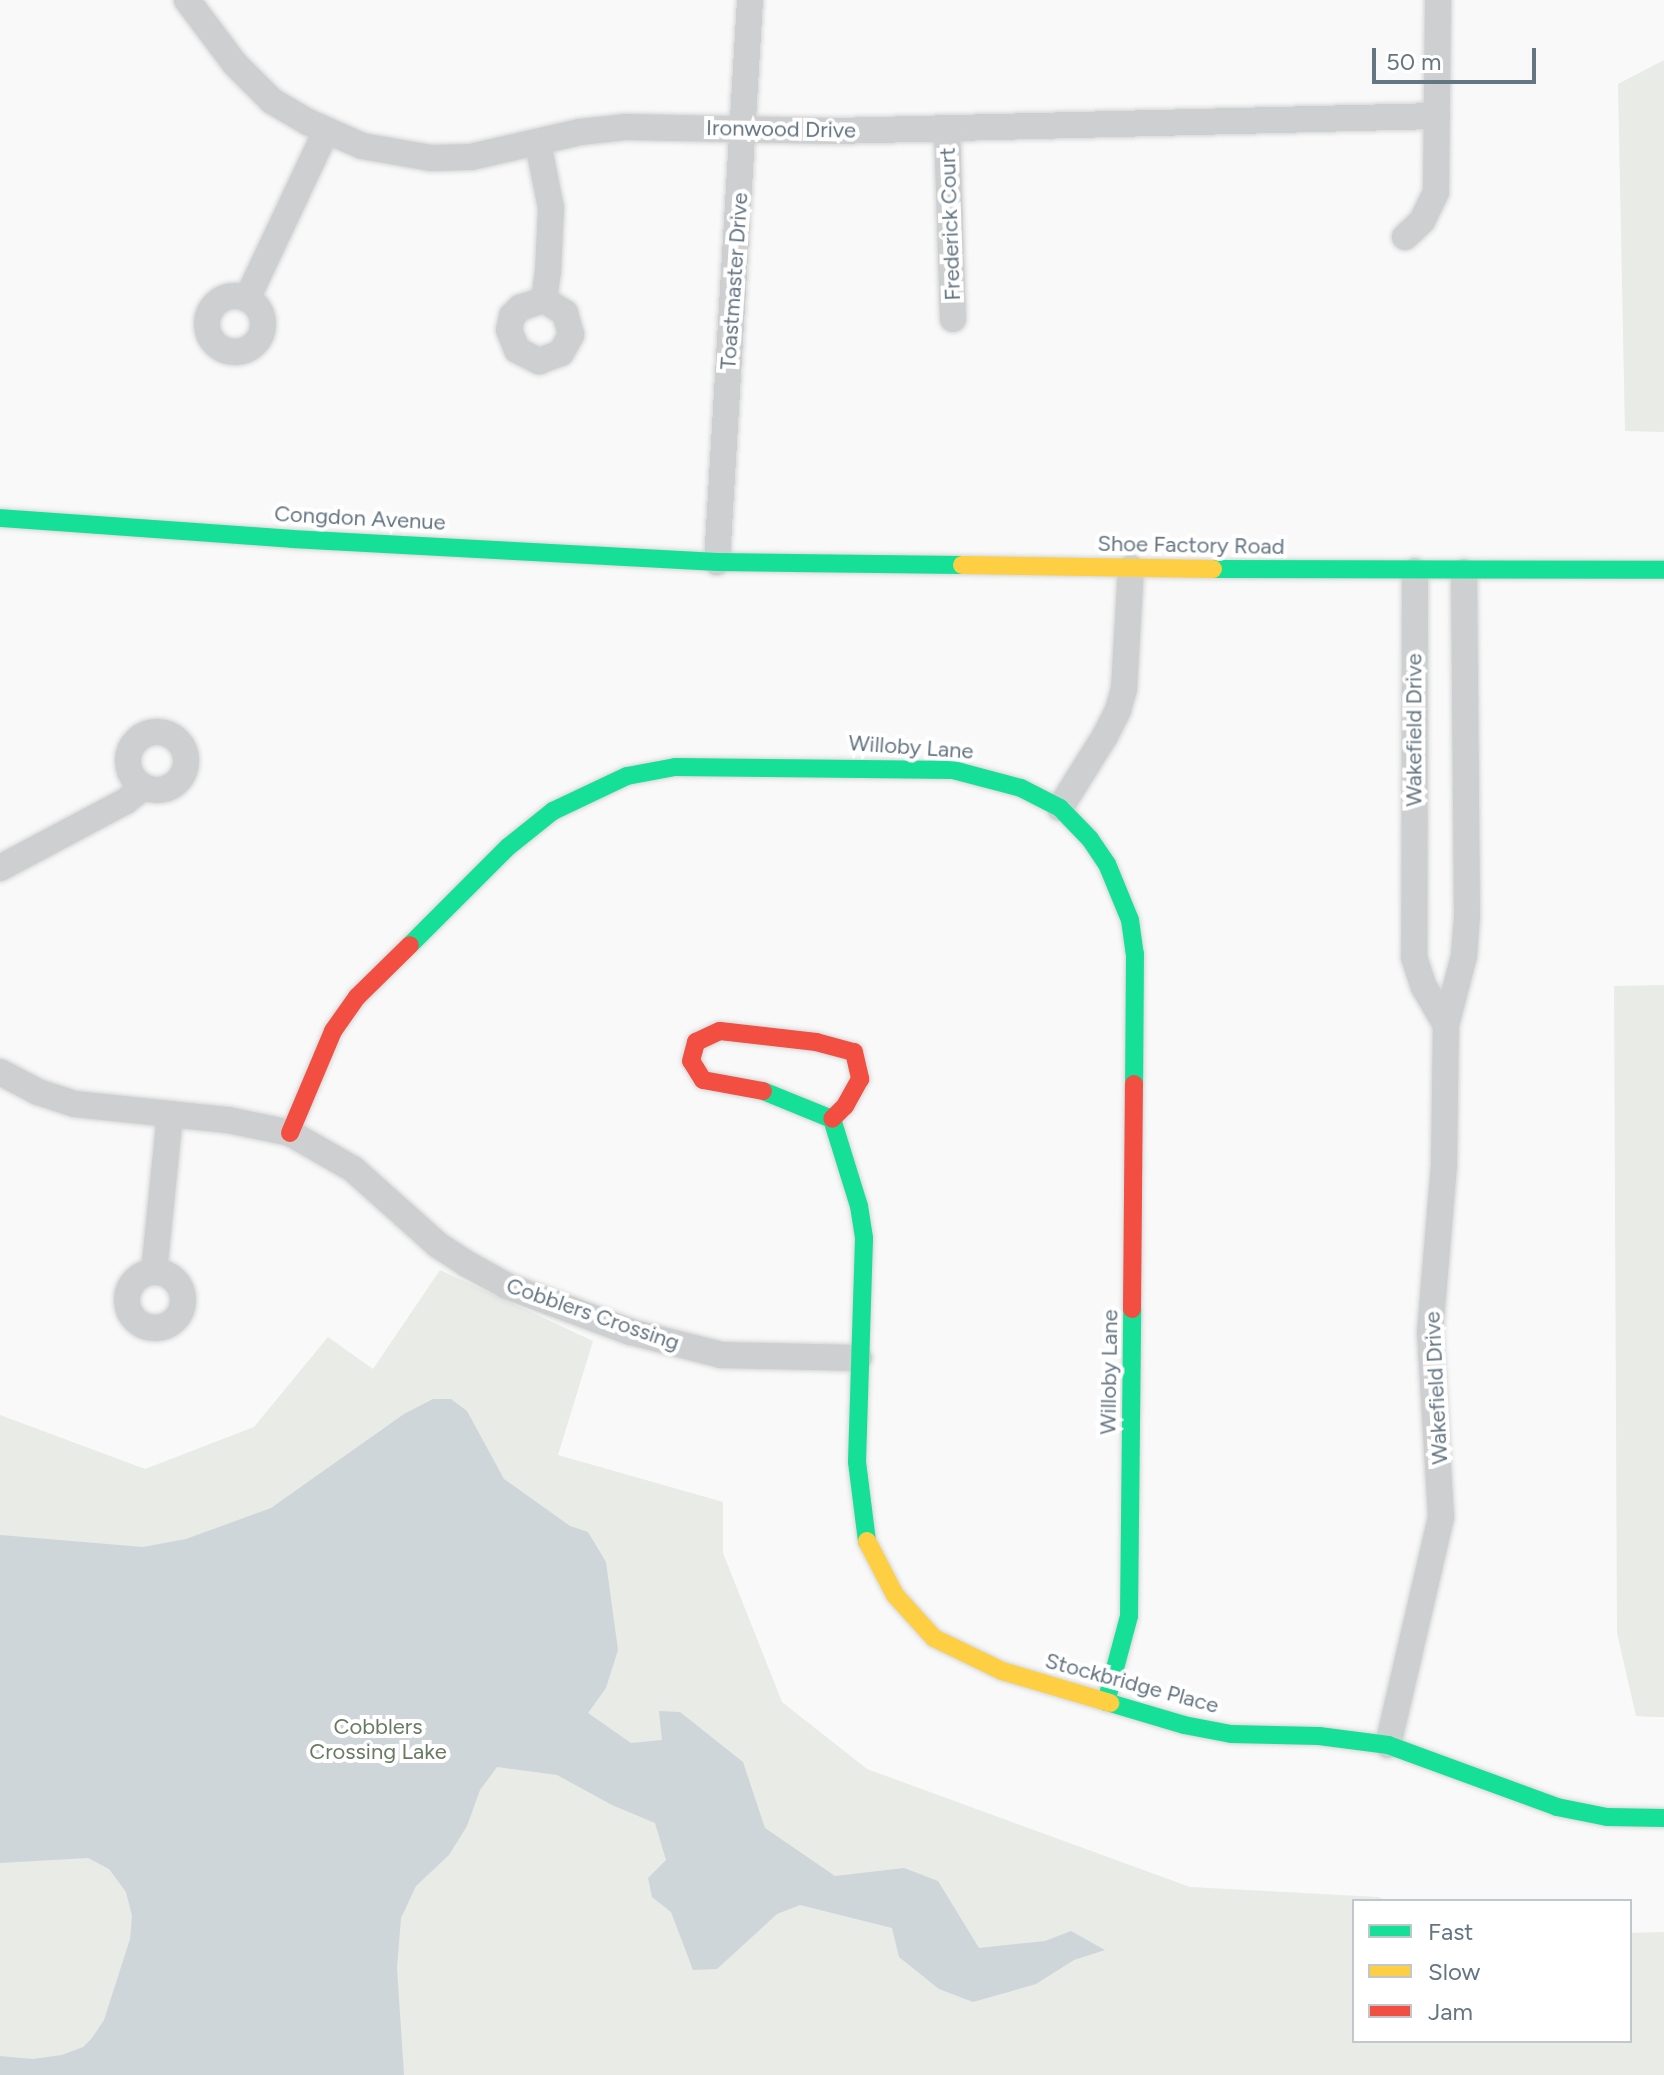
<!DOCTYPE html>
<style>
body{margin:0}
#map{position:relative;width:1664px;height:2075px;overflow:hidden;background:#f9f9f9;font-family:Figtree,sans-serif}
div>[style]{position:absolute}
.green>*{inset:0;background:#e8ebe6}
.water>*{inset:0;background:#ced6d9}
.roads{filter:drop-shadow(0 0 2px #d5d6d7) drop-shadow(0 0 2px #d5d6d7)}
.street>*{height:26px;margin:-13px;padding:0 13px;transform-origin:13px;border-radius:13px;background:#cecfd0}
.street>.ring{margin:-13px;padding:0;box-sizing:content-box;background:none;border:26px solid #cecfd0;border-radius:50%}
.fast>*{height:18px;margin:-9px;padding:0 9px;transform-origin:9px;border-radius:9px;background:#16e098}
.slow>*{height:18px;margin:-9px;padding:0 9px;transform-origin:9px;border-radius:9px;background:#ffcf43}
.jam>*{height:18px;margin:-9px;padding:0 9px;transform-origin:9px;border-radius:9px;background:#f24e42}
span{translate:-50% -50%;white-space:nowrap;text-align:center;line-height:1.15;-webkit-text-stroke:8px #fff;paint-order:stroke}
.street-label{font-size:22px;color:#657683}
.park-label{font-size:22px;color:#687a64}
.legend{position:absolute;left:1352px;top:1899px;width:280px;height:144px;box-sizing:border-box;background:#fff;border:2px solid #c1c8cd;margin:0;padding:10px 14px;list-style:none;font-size:24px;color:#657683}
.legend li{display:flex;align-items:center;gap:16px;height:40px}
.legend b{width:40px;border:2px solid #c1c8cd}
.scale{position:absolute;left:1372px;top:48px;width:164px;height:36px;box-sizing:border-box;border:4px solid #657683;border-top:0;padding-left:10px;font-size:24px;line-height:28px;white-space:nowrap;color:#657683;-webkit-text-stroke:6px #fff;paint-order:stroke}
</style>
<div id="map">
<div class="green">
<i style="clip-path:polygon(1664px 60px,1664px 432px,1625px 431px,1618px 84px)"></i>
<i style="clip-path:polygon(1664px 985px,1664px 1717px,1653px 1717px,1636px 1716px,1617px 1633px,1614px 986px)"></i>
<i style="clip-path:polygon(440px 1270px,593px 1341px,558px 1455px,723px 1502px,723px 1553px,782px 1702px,867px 1769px,1190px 1887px,1378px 1897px,1388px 1901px,1354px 1901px,1354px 2041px,1630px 2041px,1630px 1933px,1664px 1932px,1664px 2075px,0 2075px,0 1415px,145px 1469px,254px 1427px,328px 1337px,373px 1369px)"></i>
</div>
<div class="water">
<i style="clip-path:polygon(433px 1399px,451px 1399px,467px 1411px,504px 1479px,570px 1526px,588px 1532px,606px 1562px,618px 1650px,606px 1688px,588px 1713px,631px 1743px,662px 1740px,659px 1711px,680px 1712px,743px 1762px,765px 1828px,835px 1876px,904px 1868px,938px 1881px,979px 1948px,1045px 1941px,1071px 1931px,1105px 1950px,1074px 1960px,1036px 1984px,973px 2002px,939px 1989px,899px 1957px,892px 1928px,800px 1905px,777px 1914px,717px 1969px,693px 1970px,671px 1912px,652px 1897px,648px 1878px,666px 1860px,655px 1823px,612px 1805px,557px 1775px,497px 1767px,480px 1790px,467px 1826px,449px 1855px,416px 1886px,401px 1918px,397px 1968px,404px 2075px,0 2075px,0 2056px,33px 2059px,62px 2055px,83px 2047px,92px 2038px,104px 2020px,130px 1939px,132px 1916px,126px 1892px,109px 1869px,88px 1858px,0 1863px,0 1535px,143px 1547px,186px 1539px,271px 1508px,404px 1414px)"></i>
</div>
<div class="roads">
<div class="street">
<i style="left:187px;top:0;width:80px;rotate:53.1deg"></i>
<i style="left:235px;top:64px;width:52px;rotate:45deg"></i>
<i style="left:272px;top:101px;width:42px;rotate:30.3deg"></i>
<i style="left:308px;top:122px;width:59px;rotate:24deg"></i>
<i style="left:362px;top:146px;width:70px;rotate:9.9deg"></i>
<i style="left:431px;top:158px;width:40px;rotate:-1.4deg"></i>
<i style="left:471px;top:157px;width:112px;rotate:-12.9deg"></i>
<i style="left:580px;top:132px;width:45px;rotate:-6.3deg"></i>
<i style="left:625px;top:127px;width:210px;rotate:1.1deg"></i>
<i style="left:835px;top:131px;width:602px;rotate:-1.43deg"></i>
<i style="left:947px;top:129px;width:190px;rotate:88.2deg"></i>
<i style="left:538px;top:143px;width:66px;rotate:78.7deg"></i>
<i style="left:551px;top:208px;width:63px;rotate:92.7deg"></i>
<i style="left:548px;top:271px;width:29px;rotate:98deg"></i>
<i style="left:544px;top:300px;width:25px;rotate:162deg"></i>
<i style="left:520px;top:308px;width:11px;rotate:135deg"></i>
<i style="left:512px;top:316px;width:14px;rotate:102deg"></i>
<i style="left:509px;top:330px;width:22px;rotate:68deg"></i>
<i style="left:517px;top:350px;width:25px;rotate:27deg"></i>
<i style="left:539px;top:361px;width:23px;rotate:-20deg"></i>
<i style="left:561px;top:353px;width:21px;rotate:-61deg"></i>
<i style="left:571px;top:335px;width:23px;rotate:-105deg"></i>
<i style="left:565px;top:313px;width:25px;rotate:-148deg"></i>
<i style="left:1405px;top:237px;width:23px;rotate:-43deg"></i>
<i style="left:1422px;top:221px;width:32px;rotate:-64deg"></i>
<i style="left:1436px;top:192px;width:192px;rotate:-89.4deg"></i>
<i class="ring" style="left:207px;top:296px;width:30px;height:30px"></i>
<i style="left:247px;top:299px;width:186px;rotate:-64.8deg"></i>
<i style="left:717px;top:562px;width:563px;rotate:-86.64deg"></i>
<i style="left:1415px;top:571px;width:386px;rotate:90.1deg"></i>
<i style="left:1414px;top:957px;width:32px;rotate:72deg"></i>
<i style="left:1424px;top:987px;width:44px;rotate:59.9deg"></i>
<i class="ring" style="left:128px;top:732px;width:32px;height:32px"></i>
<i style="left:1060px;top:808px;width:85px;rotate:-58deg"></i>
<i style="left:1105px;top:736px;width:29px;rotate:-63deg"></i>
<i style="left:1118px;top:710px;width:22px;rotate:-74deg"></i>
<i style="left:1124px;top:689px;width:121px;rotate:-86.7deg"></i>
<i style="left:0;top:868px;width:143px;rotate:-28deg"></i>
<i style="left:126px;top:801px;width:22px;rotate:-39deg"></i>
<i style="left:0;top:1072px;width:43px;rotate:27.8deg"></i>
<i style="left:38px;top:1092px;width:39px;rotate:18deg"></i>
<i style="left:75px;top:1104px;width:154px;rotate:6deg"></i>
<i style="left:228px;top:1120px;width:63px;rotate:11.8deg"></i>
<i style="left:290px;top:1133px;width:73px;rotate:29.7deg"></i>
<i style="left:353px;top:1169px;width:114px;rotate:41.8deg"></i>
<i style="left:438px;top:1245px;width:35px;rotate:33deg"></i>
<i style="left:467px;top:1264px;width:46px;rotate:28.8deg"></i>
<i style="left:507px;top:1286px;width:132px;rotate:20.4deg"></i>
<i style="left:631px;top:1332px;width:93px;rotate:14.3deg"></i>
<i style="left:721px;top:1355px;width:138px;rotate:1.2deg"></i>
<i style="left:154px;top:1272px;width:159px;rotate:-84.2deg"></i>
<i class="ring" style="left:127px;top:1272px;width:30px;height:30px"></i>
<i style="left:1388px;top:1745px;width:234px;rotate:-76.9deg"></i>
<i style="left:1441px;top:1517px;width:185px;rotate:-93.4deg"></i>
<i style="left:1430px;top:1332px;width:169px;rotate:-85.2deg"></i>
<i style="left:1444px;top:1164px;width:139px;rotate:-89.2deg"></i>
<i style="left:1446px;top:1025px;width:71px;rotate:-75.4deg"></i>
<i style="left:1464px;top:956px;width:40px;rotate:-85.7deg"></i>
<i style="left:1467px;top:916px;width:344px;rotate:-90.5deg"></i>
</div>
<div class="fast">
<i style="left:0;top:518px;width:293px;rotate:4.1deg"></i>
<i style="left:292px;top:539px;width:426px;rotate:3.1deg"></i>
<i style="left:717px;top:562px;width:245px;rotate:0.7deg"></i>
<i style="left:1213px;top:569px;width:451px;rotate:0.1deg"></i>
<i style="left:410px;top:945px;width:139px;rotate:-45deg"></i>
<i style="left:508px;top:847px;width:58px;rotate:-38.7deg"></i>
<i style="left:553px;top:811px;width:82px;rotate:-25.3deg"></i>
<i style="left:627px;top:776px;width:49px;rotate:-10.6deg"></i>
<i style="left:675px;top:767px;width:278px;rotate:0.6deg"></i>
<i style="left:953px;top:770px;width:70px;rotate:14.8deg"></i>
<i style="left:1021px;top:788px;width:44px;rotate:27.1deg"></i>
<i style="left:1060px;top:808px;width:43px;rotate:45.9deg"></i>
<i style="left:1090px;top:839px;width:30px;rotate:56deg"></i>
<i style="left:1107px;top:864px;width:61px;rotate:67.7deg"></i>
<i style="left:1130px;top:920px;width:34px;rotate:82deg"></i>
<i style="left:1135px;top:954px;width:130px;rotate:90.4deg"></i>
<i style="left:763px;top:1091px;width:74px;rotate:22.1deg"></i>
<i style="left:832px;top:1119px;width:91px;rotate:72.8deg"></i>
<i style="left:859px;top:1206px;width:33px;rotate:81deg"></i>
<i style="left:864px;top:1239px;width:223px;rotate:91.8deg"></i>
<i style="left:857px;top:1462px;width:80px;rotate:82.8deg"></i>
<i style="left:1106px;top:1702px;width:89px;rotate:-75deg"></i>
<i style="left:1129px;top:1616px;width:307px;rotate:-89.4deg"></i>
<i style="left:1110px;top:1703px;width:77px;rotate:16.6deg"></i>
<i style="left:1184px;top:1725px;width:48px;rotate:10.8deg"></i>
<i style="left:1231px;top:1734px;width:88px;rotate:1.3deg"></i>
<i style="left:1319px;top:1736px;width:70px;rotate:7.4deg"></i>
<i style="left:1388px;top:1745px;width:180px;rotate:20.1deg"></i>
<i style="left:1557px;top:1807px;width:51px;rotate:11.3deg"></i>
<i style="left:1607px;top:1817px;width:57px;rotate:1deg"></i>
</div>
<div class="slow">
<i style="left:962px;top:565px;width:251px;rotate:0.9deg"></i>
<i style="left:867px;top:1541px;width:61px;rotate:62.6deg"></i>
<i style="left:895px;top:1595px;width:58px;rotate:47.8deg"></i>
<i style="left:934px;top:1638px;width:76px;rotate:25.9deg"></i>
<i style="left:1002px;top:1671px;width:113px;rotate:16.5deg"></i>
</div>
<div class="jam">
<i style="left:763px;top:1091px;width:61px;rotate:-169.6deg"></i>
<i style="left:703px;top:1080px;width:22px;rotate:-122deg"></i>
<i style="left:691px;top:1061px;width:20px;rotate:-75deg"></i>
<i style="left:696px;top:1042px;width:26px;rotate:-25deg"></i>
<i style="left:720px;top:1031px;width:97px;rotate:6.5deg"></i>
<i style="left:816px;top:1042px;width:39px;rotate:15deg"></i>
<i style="left:854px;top:1052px;width:28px;rotate:77deg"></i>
<i style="left:860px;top:1079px;width:31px;rotate:119deg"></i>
<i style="left:845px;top:1106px;width:18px;rotate:135deg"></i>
<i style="left:290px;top:1133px;width:111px;rotate:-67.1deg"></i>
<i style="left:333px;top:1031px;width:42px;rotate:-54.8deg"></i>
<i style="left:357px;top:997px;width:74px;rotate:-44.5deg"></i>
<i style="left:1132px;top:1309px;width:225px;rotate:-89.5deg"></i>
</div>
</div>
<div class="street-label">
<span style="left:781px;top:129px;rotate:1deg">Ironwood Drive</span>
<span style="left:950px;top:224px;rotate:-92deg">Frederick Court</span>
<span style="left:734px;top:281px;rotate:-86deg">Toastmaster Drive</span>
<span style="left:360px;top:518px;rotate:3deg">Congdon Avenue</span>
<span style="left:1191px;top:545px;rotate:1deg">Shoe Factory Road</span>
<span style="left:1414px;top:730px;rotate:-90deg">Wakefield Drive</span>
<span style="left:911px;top:747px;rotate:4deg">Willoby Lane</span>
<span style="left:593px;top:1314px;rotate:19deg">Cobblers Crossing</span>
<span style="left:1109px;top:1372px;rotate:-89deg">Willoby Lane</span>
<span style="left:1436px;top:1388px;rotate:-93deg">Wakefield Drive</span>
<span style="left:1132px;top:1683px;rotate:15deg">Stockbridge Place</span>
</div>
<div class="park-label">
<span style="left:378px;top:1739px">Cobblers<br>Crossing Lake</span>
</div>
<ul class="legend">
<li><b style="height:10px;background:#16e098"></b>Fast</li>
<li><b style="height:10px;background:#ffcf43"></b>Slow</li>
<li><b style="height:10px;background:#f24e42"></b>Jam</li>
</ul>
<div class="scale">50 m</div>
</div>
